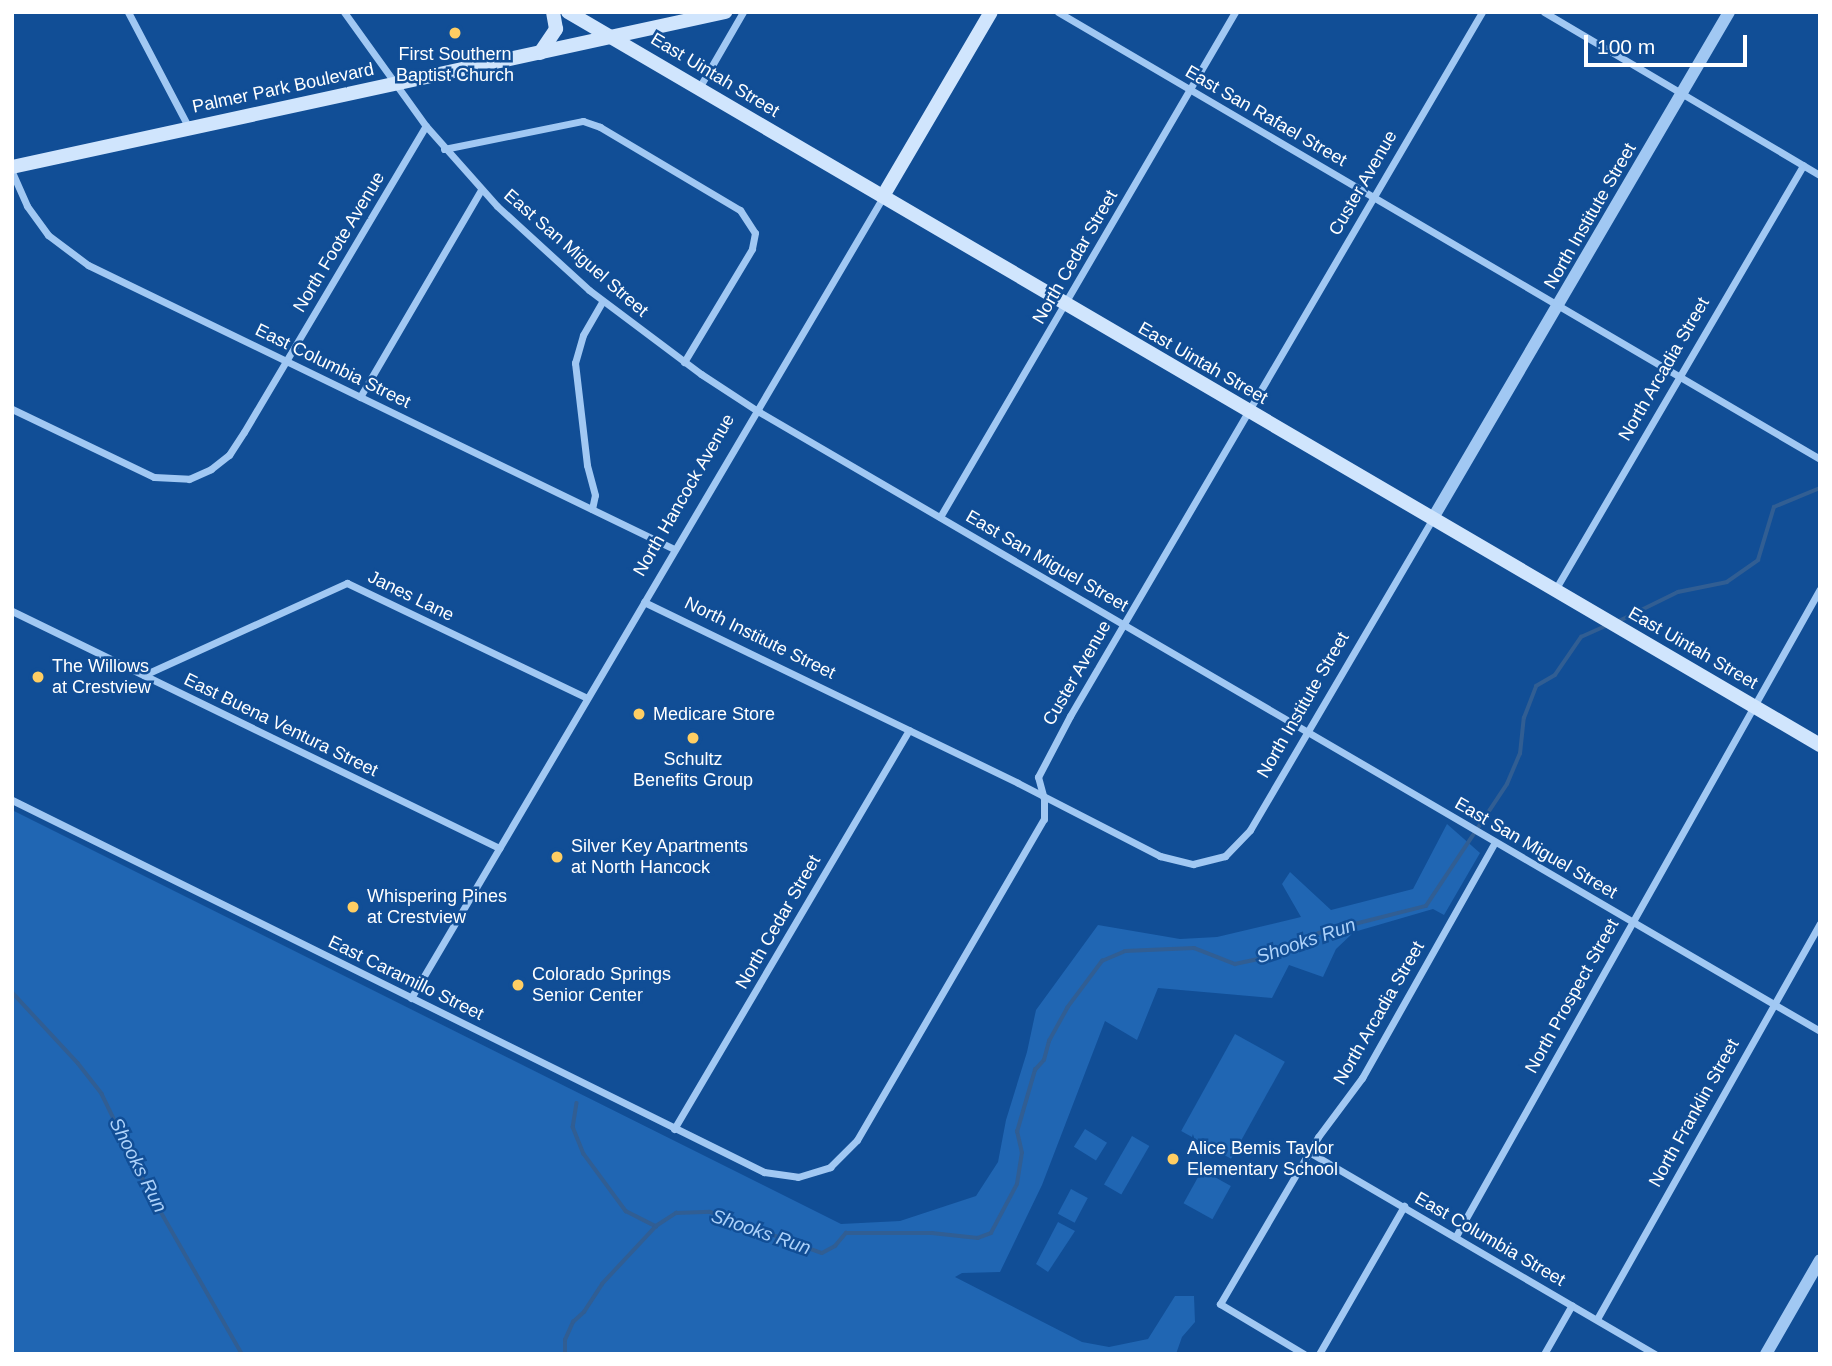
<!DOCTYPE html>
<style>
body{margin:0}
#map{position:relative;width:1832px;height:1366px;overflow:hidden;background:#114e96;font-family:Helvetica,sans-serif}
div>[style]{position:absolute}
.green>*{inset:0;background:#2066b3;transform-origin:0 0}
.stream>*{height:3.5px;margin:-1.75px;padding:0 1.75px;transform-origin:1.75px;border-radius:1.75px;background:#315e93}
.minor>*{height:7px;margin:-3.5px;padding:0 3.5px;transform-origin:3.5px;border-radius:3.5px;background:#a1c8f3}
.tertiary>*{height:12px;margin:-6px;padding:0 6px;transform-origin:6px;border-radius:6px;background:#a1c8f3}
.secondary>*{height:14px;margin:-7px;padding:0 7px;transform-origin:7px;border-radius:7px;background:#d0e5fd}
.dots>*{width:19px;height:19px;translate:-50% -50%;box-sizing:border-box;border:4px solid #114e96;border-radius:50%}
span{translate:-50% -50%;white-space:nowrap;text-align:center;line-height:1.15;-webkit-text-stroke:5px #114e96;paint-order:stroke}
.poi-label{font-size:18px;color:#fff}
.left{translate:0 -50%;text-align:left}
.street-label{font-size:18px;color:#fff}
.water-label{font-size:19px;color:#add2fa;font-style:italic}
.frame{position:absolute;inset:0;border:14px solid #fff;pointer-events:none}
.scale{position:absolute;left:1584px;top:35px;width:163px;height:32px;box-sizing:border-box;border:4px solid #fff;border-top:0;padding-left:9px;font-size:21px;line-height:24px;white-space:nowrap;color:#fff;-webkit-text-stroke:5px #114e96;paint-order:stroke}
</style>
<div id="map">
<div class="green">
<i style="clip-path:polygon(12px 810px,841px 1224px,900px 1221px,976px 1196px,998px 1162px,1006px 1120px,1027px 1052px,1036px 1010px,1098px 925px,1180px 939px,1217px 937px,1301px 917px,1282px 884px,1290px 872px,1331px 910px,1413px 889px,1447px 824px,1480px 853px,1444px 915px,1433px 909px,1354px 932px,1336px 949px,1323px 977px,1289px 965px,1272px 998px,1158px 988px,1137px 1040px,1105px 1021px,1042px 1185px,1000px 1272px,962px 1273px,955px 1277px,1082px 1342px,1109px 1347px,1148px 1339px,1175px 1296px,1194px 1296px,1195px 1322px,1182px 1337px,1176px 1354px,12px 1354px)"></i>
<i style="left:1235px;top:1034px;width:57px;height:111px;rotate:29deg"></i>
<i style="left:1085px;top:1129px;width:26px;height:21px;rotate:32deg"></i>
<i style="left:1132px;top:1136px;width:20px;height:56px;rotate:30deg"></i>
<i style="left:1202px;top:1170px;width:33px;height:38px;rotate:29deg"></i>
<i style="left:1071px;top:1189px;width:19px;height:28px;rotate:28deg"></i>
<i style="clip-path:polygon(1058px 1222px,1075px 1231px,1048px 1272px,1036px 1264px)"></i>
</div>
<div class="stream">
<i style="left:1617px;top:622px;width:68px;rotate:-26.2deg"></i>
<i style="left:1678px;top:592px;width:50px;rotate:-11.5deg"></i>
<i style="left:1727px;top:582px;width:38px;rotate:-35deg"></i>
<i style="left:1758px;top:560px;width:55px;rotate:-73.2deg"></i>
<i style="left:1774px;top:507px;width:50px;rotate:-22.4deg"></i>
<i style="left:12px;top:992px;width:97px;rotate:47.1deg"></i>
<i style="left:78px;top:1063px;width:39px;rotate:52deg"></i>
<i style="left:102px;top:1094px;width:106px;rotate:64.2deg"></i>
<i style="left:148px;top:1189px;width:190px;rotate:60.3deg"></i>
<i style="left:577px;top:1103px;width:24px;rotate:99deg"></i>
<i style="left:573px;top:1127px;width:29px;rotate:68deg"></i>
<i style="left:584px;top:1154px;width:71px;rotate:53.6deg"></i>
<i style="left:626px;top:1211px;width:34px;rotate:27deg"></i>
<i style="left:565px;top:1354px;width:14px;rotate:-90deg"></i>
<i style="left:565px;top:1340px;width:20px;rotate:-66deg"></i>
<i style="left:573px;top:1322px;width:15px;rotate:-42deg"></i>
<i style="left:584px;top:1312px;width:33px;rotate:-57deg"></i>
<i style="left:602px;top:1284px;width:79px;rotate:-47deg"></i>
<i style="left:656px;top:1226px;width:24px;rotate:-33deg"></i>
<i style="left:676px;top:1213px;width:34px;rotate:-2deg"></i>
<i style="left:710px;top:1212px;width:119px;rotate:20.1deg"></i>
<i style="left:822px;top:1253px;width:15px;rotate:-28deg"></i>
<i style="left:835px;top:1246px;width:17px;rotate:-50deg"></i>
<i style="left:846px;top:1233px;width:86px"></i>
<i style="left:932px;top:1233px;width:46px;rotate:6.2deg"></i>
<i style="left:978px;top:1238px;width:14px;rotate:-21deg"></i>
<i style="left:991px;top:1233px;width:55px;rotate:-62deg"></i>
<i style="left:1017px;top:1184px;width:31px;rotate:-81deg"></i>
<i style="left:1022px;top:1153px;width:22px;rotate:-103deg"></i>
<i style="left:1017px;top:1132px;width:65px;rotate:-73.8deg"></i>
<i style="left:1035px;top:1070px;width:13px;rotate:-48deg"></i>
<i style="left:1044px;top:1060px;width:20px;rotate:-75deg"></i>
<i style="left:1049px;top:1041px;width:38px;rotate:-61deg"></i>
<i style="left:1067px;top:1008px;width:59px;rotate:-53.3deg"></i>
<i style="left:1102px;top:961px;width:25px;rotate:-23deg"></i>
<i style="left:1125px;top:951px;width:69px;rotate:-2.5deg"></i>
<i style="left:1194px;top:948px;width:44px;rotate:21.3deg"></i>
<i style="left:1235px;top:964px;width:38px;rotate:-12deg"></i>
<i style="left:1272px;top:956px;width:52px;rotate:-26.1deg"></i>
<i style="left:1319px;top:933px;width:110px;rotate:-14.2deg"></i>
<i style="left:1426px;top:906px;width:146px;rotate:-56.4deg"></i>
<i style="left:1507px;top:784px;width:33px;rotate:-67deg"></i>
<i style="left:1520px;top:754px;width:36px;rotate:-84deg"></i>
<i style="left:1524px;top:718px;width:34px;rotate:-69deg"></i>
<i style="left:1536px;top:686px;width:22px;rotate:-30deg"></i>
<i style="left:1555px;top:675px;width:46px;rotate:-55.6deg"></i>
<i style="left:1581px;top:637px;width:27px;rotate:-24deg"></i>
</div>
<div class="minor">
<i style="left:128px;top:12px;width:131px;rotate:62.3deg"></i>
<i style="left:344px;top:12px;width:140px;rotate:54.3deg"></i>
<i style="left:426px;top:126px;width:107px;rotate:48.4deg"></i>
<i style="left:497px;top:206px;width:125px;rotate:42.4deg"></i>
<i style="left:589px;top:290px;width:140px;rotate:36.9deg"></i>
<i style="left:701px;top:374px;width:66px;rotate:33.2deg"></i>
<i style="left:756px;top:410px;width:1232px;rotate:30.27deg"></i>
<i style="left:1058px;top:12px;width:883px;rotate:30.4deg"></i>
<i style="left:1544px;top:12px;width:321px;rotate:30.6deg"></i>
<i style="left:699px;top:88px;width:88px;rotate:-59.9deg"></i>
<i style="left:444px;top:149px;width:142px;rotate:-11.4deg"></i>
<i style="left:583px;top:121px;width:18px;rotate:19deg"></i>
<i style="left:600px;top:127px;width:163px;rotate:30.7deg"></i>
<i style="left:740px;top:210px;width:27px;rotate:57deg"></i>
<i style="left:755px;top:233px;width:16px;rotate:101deg"></i>
<i style="left:752px;top:249px;width:132px;rotate:121deg"></i>
<i style="left:12px;top:172px;width:37px;rotate:66deg"></i>
<i style="left:27px;top:206px;width:36px;rotate:54deg"></i>
<i style="left:48px;top:235px;width:50px;rotate:36.9deg"></i>
<i style="left:88px;top:265px;width:651px;rotate:25.86deg"></i>
<i style="left:360px;top:397px;width:240px;rotate:-59.7deg"></i>
<i style="left:12px;top:409px;width:157px;rotate:25.6deg"></i>
<i style="left:154px;top:477px;width:35px;rotate:3deg"></i>
<i style="left:189px;top:479px;width:24px;rotate:-24deg"></i>
<i style="left:211px;top:469px;width:23px;rotate:-38deg"></i>
<i style="left:229px;top:455px;width:27px;rotate:-57deg"></i>
<i style="left:244px;top:432px;width:356px;rotate:-59.3deg"></i>
<i style="left:592px;top:509px;width:14px;rotate:-78deg"></i>
<i style="left:595px;top:495px;width:31px;rotate:-105deg"></i>
<i style="left:587px;top:465px;width:103px;rotate:-96.7deg"></i>
<i style="left:575px;top:363px;width:29px;rotate:-74deg"></i>
<i style="left:583px;top:335px;width:39px;rotate:-60deg"></i>
<i style="left:940px;top:517px;width:585px;rotate:-59.71deg"></i>
<i style="left:1555px;top:590px;width:492px;rotate:-59.7deg"></i>
<i style="left:644px;top:602px;width:415px;rotate:25.8deg"></i>
<i style="left:1018px;top:783px;width:160px;rotate:27.2deg"></i>
<i style="left:1160px;top:856px;width:34px;rotate:14deg"></i>
<i style="left:1193px;top:864px;width:33px;rotate:-14deg"></i>
<i style="left:1225px;top:856px;width:36px;rotate:-46deg"></i>
<i style="left:1250px;top:830px;width:362px;rotate:-59.6deg"></i>
<i style="left:12px;top:611px;width:542px;rotate:25.95deg"></i>
<i style="left:144px;top:675px;width:223px;rotate:-24.4deg"></i>
<i style="left:347px;top:583px;width:266px;rotate:25.6deg"></i>
<i style="left:12px;top:800px;width:839px;rotate:26.32deg"></i>
<i style="left:764px;top:1172px;width:34px;rotate:8deg"></i>
<i style="left:798px;top:1177px;width:34px;rotate:-17deg"></i>
<i style="left:830px;top:1167px;width:38px;rotate:-45deg"></i>
<i style="left:857px;top:1140px;width:371px;rotate:-59.8deg"></i>
<i style="left:1044px;top:819px;width:20px;rotate:-90deg"></i>
<i style="left:1044px;top:799px;width:23px;rotate:-105deg"></i>
<i style="left:1038px;top:777px;width:69px;rotate:-62.3deg"></i>
<i style="left:1070px;top:716px;width:816px;rotate:-59.66deg"></i>
<i style="left:411px;top:998px;width:930px;rotate:-59.49deg"></i>
<i style="left:674px;top:1129px;width:463px;rotate:-59.5deg"></i>
<i style="left:1309px;top:1152px;width:401px;rotate:30.3deg"></i>
<i style="left:1456px;top:1236px;width:742px;rotate:-60.64deg"></i>
<i style="left:1597px;top:1319px;width:454px;rotate:-60.6deg"></i>
<i style="left:1304px;top:1354px;width:98px;rotate:-149.2deg"></i>
<i style="left:1220px;top:1304px;width:194px;rotate:-59.6deg"></i>
<i style="left:1318px;top:1137px;width:74px;rotate:-53.3deg"></i>
<i style="left:1362px;top:1078px;width:271px;rotate:-60.6deg"></i>
<i style="left:1319px;top:1354px;width:171px;rotate:-60.1deg"></i>
<i style="left:1544px;top:1354px;width:56px;rotate:-60.3deg"></i>
</div>
<div class="tertiary">
<i style="left:1433px;top:518px;width:586px;rotate:-59.67deg"></i>
<i style="left:1766px;top:1354px;width:108px;rotate:-60.1deg"></i>
</div>
<div class="secondary">
<i style="left:568px;top:12px;width:1451px;rotate:30.35deg"></i>
<i style="left:540px;top:53px;width:29px;rotate:-56deg"></i>
<i style="left:556px;top:29px;width:17px;rotate:-100deg"></i>
<i style="left:12px;top:167px;width:730px;rotate:-12.26deg"></i>
<i style="left:883px;top:196px;width:213px;rotate:-59.6deg"></i>
</div>
<div class="dots">
<i style="left:455px;top:33px;background:#ffce63"></i>
<i style="left:38px;top:677px;background:#ffce63"></i>
<i style="left:639px;top:714px;background:#ffce63"></i>
<i style="left:693px;top:738px;background:#ffce63"></i>
<i style="left:557px;top:857px;background:#ffce63"></i>
<i style="left:353px;top:907px;background:#ffce63"></i>
<i style="left:518px;top:985px;background:#ffce63"></i>
<i style="left:1173px;top:1159px;background:#ffce63"></i>
</div>
<div class="poi-label">
<span style="left:455px;top:65px">First Southern<br>Baptist Church</span>
<span class="left" style="left:52px;top:677px">The Willows<br>at Crestview</span>
<span class="left" style="left:653px;top:714px">Medicare Store</span>
<span style="left:693px;top:770px">Schultz<br>Benefits Group</span>
<span class="left" style="left:571px;top:857px">Silver Key Apartments<br>at North Hancock</span>
<span class="left" style="left:367px;top:907px">Whispering Pines<br>at Crestview</span>
<span class="left" style="left:532px;top:985px">Colorado Springs<br>Senior Center</span>
<span class="left" style="left:1187px;top:1159px">Alice Bemis Taylor<br>Elementary School</span>
</div>
<div class="street-label">
<span style="left:715px;top:75px;rotate:31deg">East Uintah Street</span>
<span style="left:283px;top:88px;rotate:-12deg">Palmer Park Boulevard</span>
<span style="left:1266px;top:116px;rotate:30deg">East San Rafael Street</span>
<span style="left:1363px;top:183px;rotate:-60deg">Custer Avenue</span>
<span style="left:1590px;top:216px;rotate:-60deg">North Institute Street</span>
<span style="left:339px;top:242px;rotate:-59deg">North Foote Avenue</span>
<span style="left:576px;top:253px;rotate:41deg">East San Miguel Street</span>
<span style="left:1075px;top:257px;rotate:-60deg">North Cedar Street</span>
<span style="left:1203px;top:363px;rotate:30deg">East Uintah Street</span>
<span style="left:333px;top:366px;rotate:26deg">East Columbia Street</span>
<span style="left:1664px;top:369px;rotate:-60deg">North Arcadia Street</span>
<span style="left:684px;top:495px;rotate:-60deg">North Hancock Avenue</span>
<span style="left:1047px;top:561px;rotate:30deg">East San Miguel Street</span>
<span style="left:411px;top:596px;rotate:26deg">Janes Lane</span>
<span style="left:760px;top:638px;rotate:26deg">North Institute Street</span>
<span style="left:1693px;top:648px;rotate:30deg">East Uintah Street</span>
<span style="left:1077px;top:673px;rotate:-60deg">Custer Avenue</span>
<span style="left:1303px;top:705px;rotate:-60deg">North Institute Street</span>
<span style="left:281px;top:725px;rotate:26deg">East Buena Ventura Street</span>
<span style="left:1536px;top:848px;rotate:30deg">East San Miguel Street</span>
<span style="left:778px;top:922px;rotate:-60deg">North Cedar Street</span>
<span style="left:406px;top:978px;rotate:26deg">East Caramillo Street</span>
<span style="left:1572px;top:996px;rotate:-61deg">North Prospect Street</span>
<span style="left:1379px;top:1013px;rotate:-60deg">North Arcadia Street</span>
<span style="left:1694px;top:1113px;rotate:-61deg">North Franklin Street</span>
<span style="left:1490px;top:1239px;rotate:30deg">East Columbia Street</span>
</div>
<div class="water-label">
<span style="left:1306px;top:941px;rotate:-19deg">Shooks Run</span>
<span style="left:138px;top:1165px;rotate:63deg">Shooks Run</span>
<span style="left:761px;top:1232px;rotate:19deg">Shooks Run</span>
</div>
<div class="frame"></div>
<div class="scale">100 m</div>
</div>
